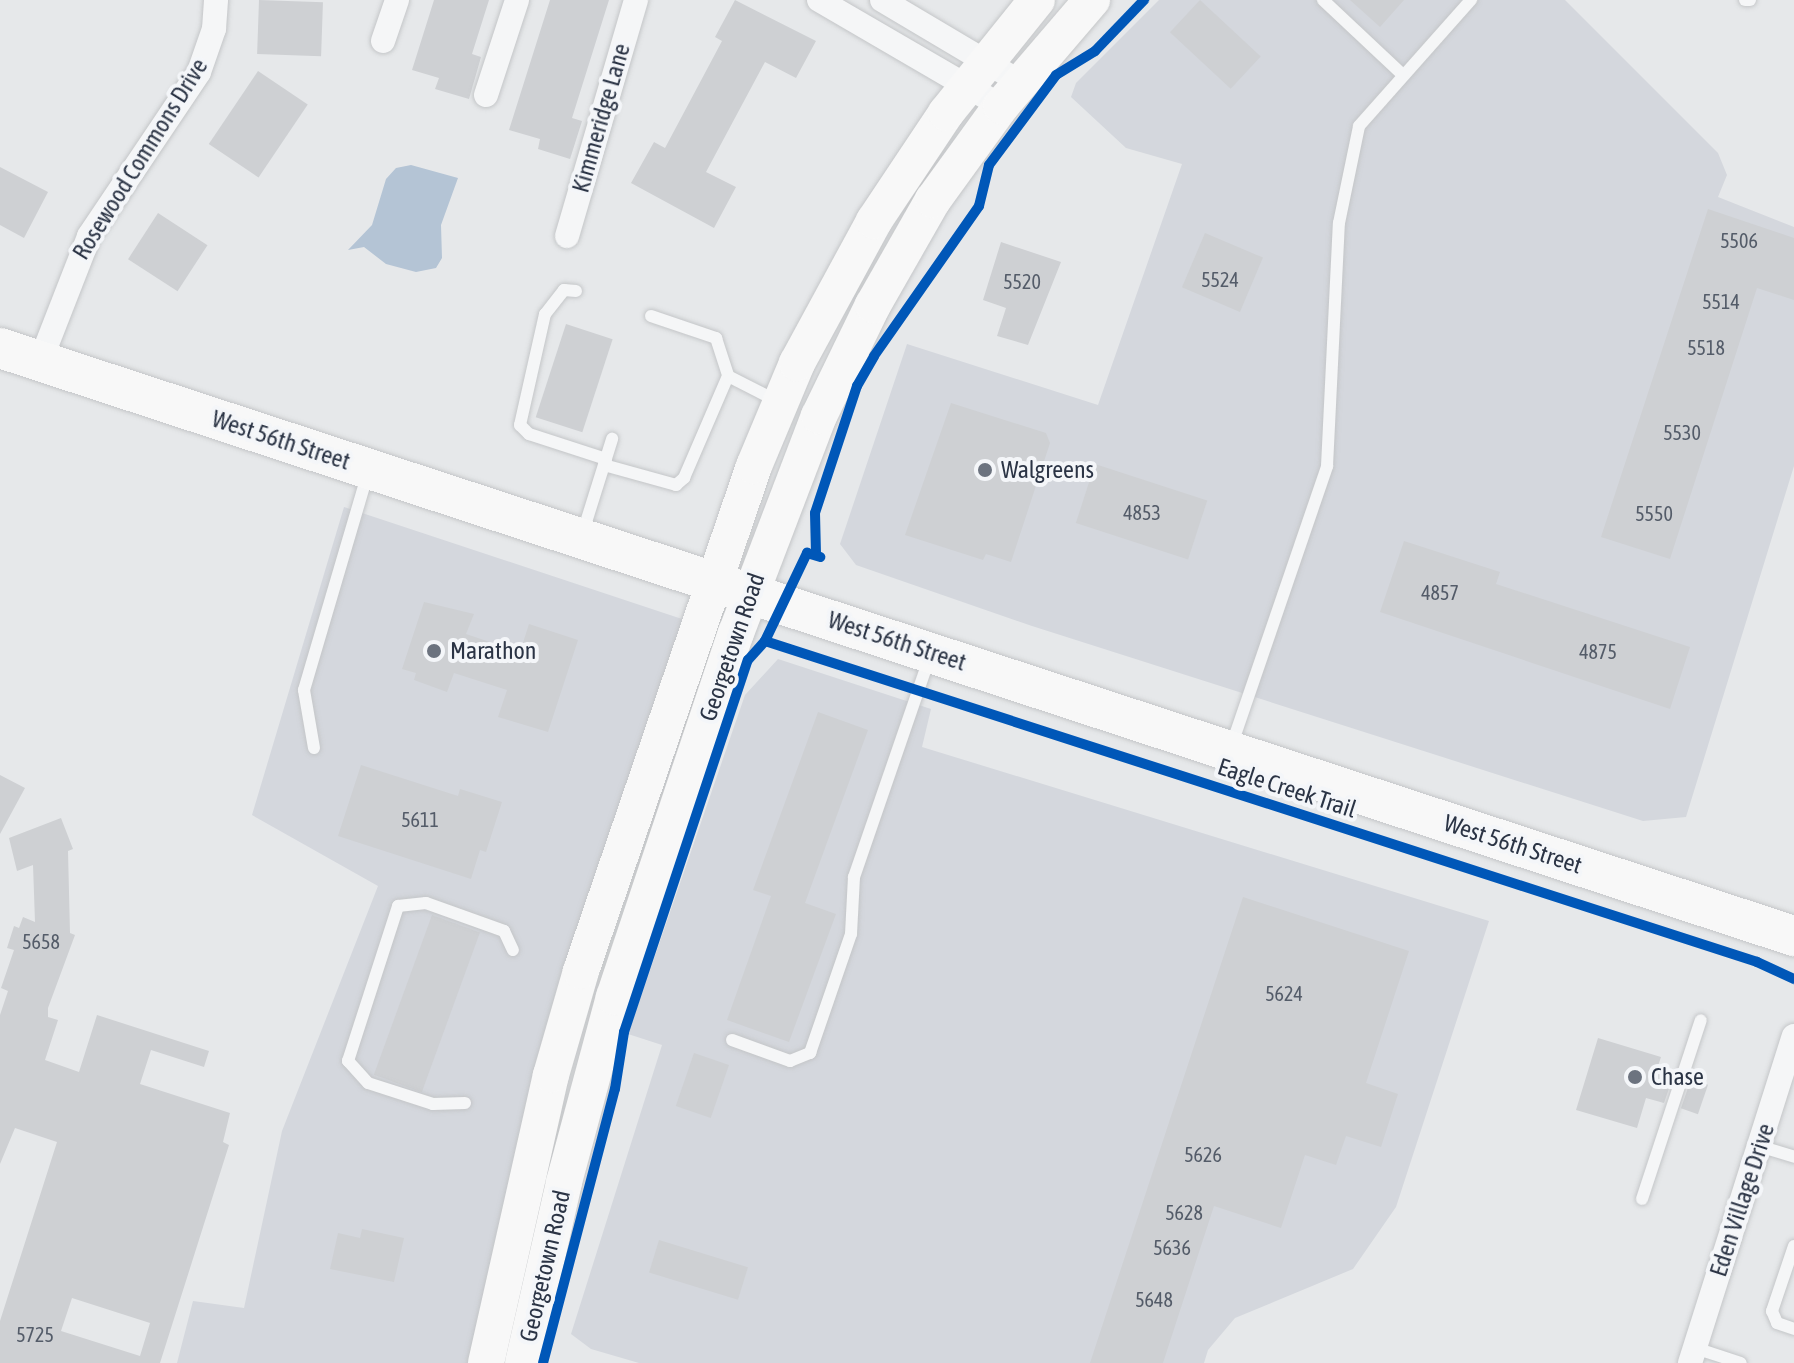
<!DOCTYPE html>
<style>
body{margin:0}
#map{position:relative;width:1794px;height:1363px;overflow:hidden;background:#e6e8ea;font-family:"Asap Condensed",sans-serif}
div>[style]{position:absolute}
.built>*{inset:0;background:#d4d7dd}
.water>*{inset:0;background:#b4c4d5}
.building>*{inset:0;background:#ced0d3;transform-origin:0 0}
.roads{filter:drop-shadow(0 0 2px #c4c6c8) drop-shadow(0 0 2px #c4c6c8)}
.lane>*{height:12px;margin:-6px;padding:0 6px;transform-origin:6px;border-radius:6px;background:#f5f6f7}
.street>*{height:24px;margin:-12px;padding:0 12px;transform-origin:12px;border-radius:12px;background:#f5f6f7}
.secondary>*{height:36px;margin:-18px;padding:0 18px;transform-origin:18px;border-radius:18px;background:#f8f8f8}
.primary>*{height:40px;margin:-20px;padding:0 20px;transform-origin:20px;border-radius:20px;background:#f8f8f8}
.cycleway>*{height:10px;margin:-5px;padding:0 5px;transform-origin:5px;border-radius:5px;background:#0057b8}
.dots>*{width:22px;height:22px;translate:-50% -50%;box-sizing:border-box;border:4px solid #f4f6f9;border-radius:50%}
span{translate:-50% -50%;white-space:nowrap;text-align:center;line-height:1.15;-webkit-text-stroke:8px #f4f6f9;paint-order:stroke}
.number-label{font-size:20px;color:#545c69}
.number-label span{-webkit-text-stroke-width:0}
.street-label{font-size:24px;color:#2b3445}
.poi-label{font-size:24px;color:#2b3445}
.left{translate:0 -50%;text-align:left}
</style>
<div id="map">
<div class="built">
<i style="clip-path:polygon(1159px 0,1565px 0,1718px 153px,1727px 175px,1718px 197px,1794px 227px,1794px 466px,1686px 817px,1643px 821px,1032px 626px,856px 565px,840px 544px,907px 344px,1098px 405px,1182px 164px,1126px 148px,1071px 97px,1076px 83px)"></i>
<i style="clip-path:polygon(344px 507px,682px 619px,680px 635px,471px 1363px,177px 1363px,193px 1301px,244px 1308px,282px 1131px,378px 886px,252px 815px)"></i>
<i style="clip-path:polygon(778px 659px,931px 709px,922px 747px,1489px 921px,1396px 1207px,1353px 1269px,1235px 1318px,1208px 1350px,1204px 1363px,639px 1363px,591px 1349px,571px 1334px,662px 1045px,628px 1034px,745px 695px)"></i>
</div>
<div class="water">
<i style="clip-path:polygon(411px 165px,458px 178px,441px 225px,442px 258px,436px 268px,416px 272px,386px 264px,364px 247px,348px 250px,372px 225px,386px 179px,396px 168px)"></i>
</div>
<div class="building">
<i style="left:259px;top:0;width:64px;height:54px;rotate:2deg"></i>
<i style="clip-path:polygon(434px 0,489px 0,472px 54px,481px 57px,469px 99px,435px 89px,439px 78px,412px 70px)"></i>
<i style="clip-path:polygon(550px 0,609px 0,572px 118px,582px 121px,570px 159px,538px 149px,540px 139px,509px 130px)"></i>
<i style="clip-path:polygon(735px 0,816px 41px,796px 78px,765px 62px,706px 172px,736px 187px,714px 228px,631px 183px,654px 142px,665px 148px,722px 41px,715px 37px)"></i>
<i style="left:1200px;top:0;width:83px;height:44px;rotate:43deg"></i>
<i style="clip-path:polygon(1350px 0,1404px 0,1380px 27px)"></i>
<i style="left:258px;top:71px;width:60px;height:88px;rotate:34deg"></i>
<i style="clip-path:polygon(0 167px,48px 192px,24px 238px,0 225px)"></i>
<i style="clip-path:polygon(1708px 209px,1794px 238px,1794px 300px,1757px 288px,1670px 559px,1601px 537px)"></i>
<i style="left:158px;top:213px;width:59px;height:55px;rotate:33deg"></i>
<i style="left:1205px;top:233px;width:63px;height:59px;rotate:23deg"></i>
<i style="clip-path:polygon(1001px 242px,1061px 262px,1028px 345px,997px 336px,1006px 308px,983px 300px)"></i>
<i style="left:566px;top:324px;width:49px;height:98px;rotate:18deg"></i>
<i style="clip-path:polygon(951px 403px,1046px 433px,1050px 443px,1011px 562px,986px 554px,983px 560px,905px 535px)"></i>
<i style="left:1095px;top:464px;width:118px;height:62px;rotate:18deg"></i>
<i style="clip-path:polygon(1404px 541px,1500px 572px,1496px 584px,1690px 647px,1670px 709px,1380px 612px)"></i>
<i style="clip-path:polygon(424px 602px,474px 614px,466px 634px,520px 652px,529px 624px,578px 640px,548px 732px,498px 717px,507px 690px,454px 673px,447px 692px,414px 680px,416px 673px,402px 669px)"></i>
<i style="clip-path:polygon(818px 712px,868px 730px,805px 903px,836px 914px,789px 1042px,727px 1020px,771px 896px,753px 890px)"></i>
<i style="clip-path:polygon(361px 765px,458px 796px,460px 789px,502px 802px,486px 852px,480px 850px,471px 879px,338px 836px)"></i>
<i style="clip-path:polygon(0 775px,25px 788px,0 834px)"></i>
<i style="clip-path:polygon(evenodd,61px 818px,73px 849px,68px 851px,70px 933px,75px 935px,48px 1008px,48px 1017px,58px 1020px,45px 1060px,79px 1072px,97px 1015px,209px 1051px,204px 1067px,151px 1050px,140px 1084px,230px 1113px,223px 1142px,229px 1145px,160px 1363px,0 1363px,0 1321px,57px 1142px,15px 1128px,0 1164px,0 1015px,8px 991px,1px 988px,14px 950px,7px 948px,14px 926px,19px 928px,23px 917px,35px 922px,33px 865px,17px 871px,9px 838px,61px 818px,72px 1298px,150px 1323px,140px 1356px,61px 1331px,72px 1298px)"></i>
<i style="clip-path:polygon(1243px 897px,1409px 951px,1366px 1083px,1398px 1094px,1381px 1147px,1346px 1136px,1336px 1165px,1305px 1155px,1281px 1228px,1214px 1206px,1163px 1363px,1090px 1363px)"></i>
<i style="left:432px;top:915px;width:51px;height:170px;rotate:20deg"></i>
<i style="clip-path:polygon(1598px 1038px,1661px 1057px,1657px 1069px,1674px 1074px,1664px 1103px,1646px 1098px,1637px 1128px,1576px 1110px)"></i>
<i style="left:694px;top:1053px;width:37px;height:56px;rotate:19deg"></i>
<i style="left:1691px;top:1079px;width:18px;height:31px;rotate:19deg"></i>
<i style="clip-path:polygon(362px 1229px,404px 1238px,394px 1282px,330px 1269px,338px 1233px,360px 1238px)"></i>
<i style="left:659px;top:1240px;width:93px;height:34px;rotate:17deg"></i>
</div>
<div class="roads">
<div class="lane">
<i style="left:1323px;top:0;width:110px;rotate:43.2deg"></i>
<i style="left:1745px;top:0;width:5px"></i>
<i style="left:576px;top:291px;width:12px;rotate:-175deg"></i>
<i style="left:564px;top:290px;width:31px;rotate:128deg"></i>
<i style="left:545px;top:314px;width:114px;rotate:102.7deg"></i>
<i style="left:520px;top:425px;width:13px;rotate:45deg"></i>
<i style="left:529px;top:434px;width:81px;rotate:18deg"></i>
<i style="left:651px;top:316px;width:69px;rotate:18.7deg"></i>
<i style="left:716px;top:338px;width:40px;rotate:72deg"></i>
<i style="left:728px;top:376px;width:57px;rotate:27deg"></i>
<i style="left:604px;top:465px;width:75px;rotate:15.5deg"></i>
<i style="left:676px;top:485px;width:11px;rotate:-41deg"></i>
<i style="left:684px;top:478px;width:111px;rotate:-66.7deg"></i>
<i style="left:582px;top:535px;width:101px;rotate:-72.6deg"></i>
<i style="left:1231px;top:747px;width:297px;rotate:-71.1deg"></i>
<i style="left:1327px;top:466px;width:243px;rotate:-87.2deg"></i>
<i style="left:1339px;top:223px;width:99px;rotate:-78.3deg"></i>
<i style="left:1359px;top:126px;width:169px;rotate:-48.4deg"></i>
<i style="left:314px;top:748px;width:59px;rotate:-99.8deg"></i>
<i style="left:304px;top:690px;width:226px;rotate:-73.6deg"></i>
<i style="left:732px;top:1040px;width:62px;rotate:19.9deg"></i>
<i style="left:790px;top:1061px;width:22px;rotate:-22deg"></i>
<i style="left:810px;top:1053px;width:126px;rotate:-71deg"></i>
<i style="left:851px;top:934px;width:57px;rotate:-87deg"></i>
<i style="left:854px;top:877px;width:231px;rotate:-71deg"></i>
<i style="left:465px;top:1103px;width:32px;rotate:178deg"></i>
<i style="left:433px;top:1104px;width:68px;rotate:-162.1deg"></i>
<i style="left:368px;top:1083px;width:30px;rotate:-132deg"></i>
<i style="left:348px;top:1061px;width:163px;rotate:-72.1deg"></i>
<i style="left:398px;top:906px;width:28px;rotate:-6deg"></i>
<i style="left:426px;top:903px;width:83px;rotate:19.7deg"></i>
<i style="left:504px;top:931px;width:21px;rotate:65deg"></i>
<i style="left:1759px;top:1146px;width:37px;rotate:17deg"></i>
<i style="left:1642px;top:1199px;width:188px;rotate:-71.8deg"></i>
<i style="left:1794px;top:1246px;width:69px;rotate:108.7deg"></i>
<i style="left:1772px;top:1311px;width:13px;rotate:67deg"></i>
<i style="left:1777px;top:1323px;width:18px;rotate:19deg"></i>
<i style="left:1695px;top:1348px;width:48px;rotate:18.1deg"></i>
</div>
<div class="street">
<i style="left:819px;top:0;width:211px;rotate:30.2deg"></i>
<i style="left:882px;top:0;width:161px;rotate:30.7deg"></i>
<i style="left:383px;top:41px;width:43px;rotate:-71.1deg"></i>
<i style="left:486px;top:95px;width:100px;rotate:-71.9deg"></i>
<i style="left:567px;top:236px;width:246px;rotate:-73.7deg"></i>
<i style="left:40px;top:362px;width:135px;rotate:-68.7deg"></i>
<i style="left:89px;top:236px;width:197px;rotate:-56.1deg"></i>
<i style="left:199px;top:72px;width:46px;rotate:-70.8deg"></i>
<i style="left:214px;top:29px;width:29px;rotate:-86deg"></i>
<i style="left:1690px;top:1363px;width:343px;rotate:-72.4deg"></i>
</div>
<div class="secondary">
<i style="left:486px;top:1363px;width:295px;rotate:-77.3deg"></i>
<i style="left:551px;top:1075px;width:108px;rotate:-73.9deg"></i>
<i style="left:581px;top:971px;width:534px;rotate:-71.09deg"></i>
<i style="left:754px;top:466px;width:112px;rotate:-67.3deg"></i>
<i style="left:797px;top:363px;width:162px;rotate:-61.5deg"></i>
<i style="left:874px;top:221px;width:130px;rotate:-56.3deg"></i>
<i style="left:946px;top:113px;width:145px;rotate:-51.2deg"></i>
<i style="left:523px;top:1363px;width:186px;rotate:-77.2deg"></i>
<i style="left:564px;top:1182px;width:192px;rotate:-74.9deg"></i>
<i style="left:614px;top:997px;width:384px;rotate:-71.5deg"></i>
<i style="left:736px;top:633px;width:232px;rotate:-69.1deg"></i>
<i style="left:819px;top:416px;width:123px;rotate:-64.1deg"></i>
<i style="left:873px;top:305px;width:121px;rotate:-60.3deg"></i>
<i style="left:933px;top:200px;width:116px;rotate:-54.1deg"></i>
<i style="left:1001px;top:106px;width:140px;rotate:-49.4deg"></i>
</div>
<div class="primary">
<i style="left:0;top:348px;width:1888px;rotate:18.15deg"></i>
</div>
</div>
<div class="cycleway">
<i style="left:816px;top:554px;width:41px;rotate:-91.4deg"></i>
<i style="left:815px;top:513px;width:134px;rotate:-71.7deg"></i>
<i style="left:857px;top:386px;width:34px;rotate:-60deg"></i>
<i style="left:874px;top:356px;width:183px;rotate:-55deg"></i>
<i style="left:979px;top:206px;width:42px;rotate:-76.3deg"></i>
<i style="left:989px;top:165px;width:112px;rotate:-53.3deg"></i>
<i style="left:1056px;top:75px;width:46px;rotate:-31.6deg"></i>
<i style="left:1095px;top:51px;width:71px;rotate:-46.1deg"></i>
<i style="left:765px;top:641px;width:1043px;rotate:17.93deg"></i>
<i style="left:1757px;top:962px;width:41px;rotate:24.7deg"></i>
<i style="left:543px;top:1363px;width:283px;rotate:-75.3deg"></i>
<i style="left:615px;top:1089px;width:58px;rotate:-81deg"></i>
<i style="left:624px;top:1032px;width:392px;rotate:-71.6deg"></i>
<i style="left:748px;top:660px;width:25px;rotate:-48deg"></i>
<i style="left:765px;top:641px;width:98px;rotate:-64.5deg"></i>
<i style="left:807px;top:553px;width:14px;rotate:17deg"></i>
</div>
<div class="dots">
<i style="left:985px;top:470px;background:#6c737f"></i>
<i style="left:434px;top:651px;background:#6c737f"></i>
<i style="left:1635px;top:1077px;background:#6c737f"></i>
</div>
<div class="number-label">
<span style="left:1739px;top:240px">5506</span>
<span style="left:1220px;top:279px">5524</span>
<span style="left:1022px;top:281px">5520</span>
<span style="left:1721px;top:301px">5514</span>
<span style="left:1706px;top:347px">5518</span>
<span style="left:1682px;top:432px">5530</span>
<span style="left:1142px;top:512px">4853</span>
<span style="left:1654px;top:513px">5550</span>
<span style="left:1440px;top:592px">4857</span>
<span style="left:1598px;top:651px">4875</span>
<span style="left:420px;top:819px">5611</span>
<span style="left:41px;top:941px">5658</span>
<span style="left:1284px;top:993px">5624</span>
<span style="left:1203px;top:1154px">5626</span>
<span style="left:1184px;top:1212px">5628</span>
<span style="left:1172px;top:1247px">5636</span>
<span style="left:1154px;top:1299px">5648</span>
<span style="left:35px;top:1334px">5725</span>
</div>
<div class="street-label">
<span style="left:601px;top:118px;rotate:-74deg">Kimmeridge Lane</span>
<span style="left:140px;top:159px;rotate:-58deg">Rosewood Commons Drive</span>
<span style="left:281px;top:440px;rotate:18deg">West 56th Street</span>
<span style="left:897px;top:641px;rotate:18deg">West 56th Street</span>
<span style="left:732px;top:647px;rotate:-71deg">Georgetown Road</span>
<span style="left:1287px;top:788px;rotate:18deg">Eagle Creek Trail</span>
<span style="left:1513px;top:844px;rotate:18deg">West 56th Street</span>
<span style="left:1742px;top:1200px;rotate:-72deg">Eden Village Drive</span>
<span style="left:545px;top:1266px;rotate:-77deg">Georgetown Road</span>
</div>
<div class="poi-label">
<span class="left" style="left:1001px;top:470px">Walgreens</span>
<span class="left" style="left:450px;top:651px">Marathon</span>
<span class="left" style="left:1651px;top:1077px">Chase</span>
</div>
</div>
